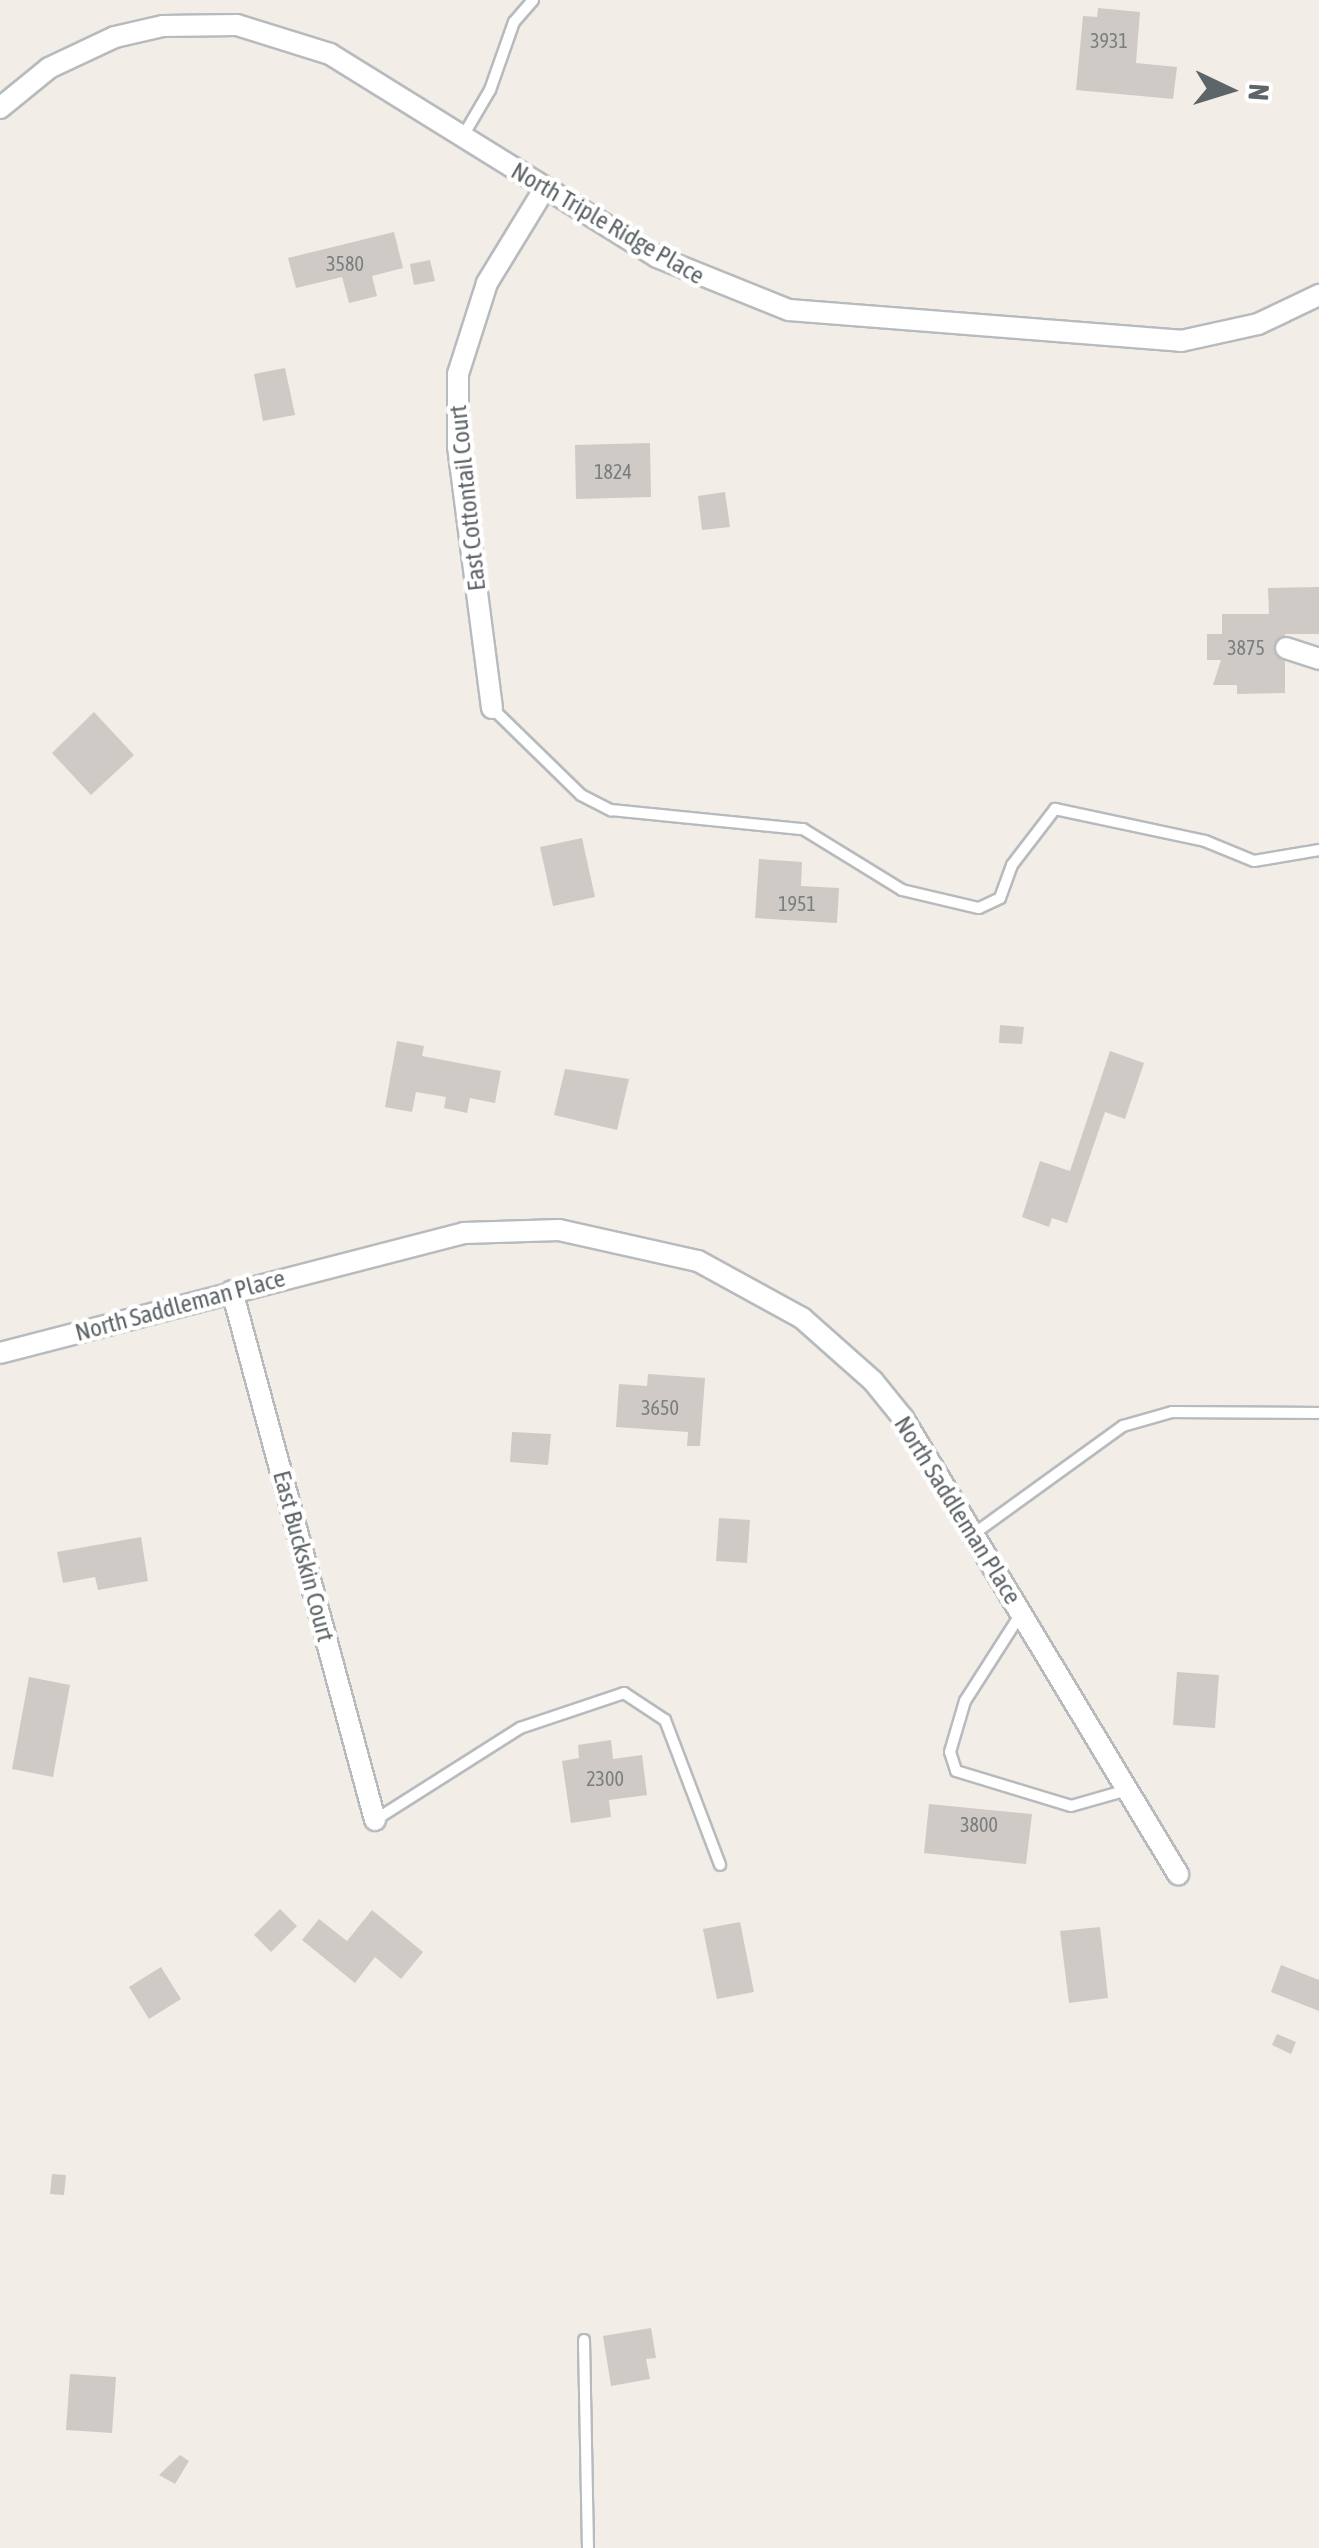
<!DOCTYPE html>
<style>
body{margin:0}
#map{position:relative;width:1319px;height:2548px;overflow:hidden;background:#f2ede7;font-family:"Asap Condensed",sans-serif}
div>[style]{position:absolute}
.building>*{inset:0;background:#cfcac5}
.roads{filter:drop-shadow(2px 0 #b7bbbe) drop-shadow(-2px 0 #b7bbbe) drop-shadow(0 2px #b7bbbe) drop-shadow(0 -2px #b7bbbe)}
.service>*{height:10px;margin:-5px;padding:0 5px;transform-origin:5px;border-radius:5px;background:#fff}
.minor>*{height:20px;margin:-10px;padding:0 10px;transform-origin:10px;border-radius:10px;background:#fff}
span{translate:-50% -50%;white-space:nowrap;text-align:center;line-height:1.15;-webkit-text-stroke:9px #fff;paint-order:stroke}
.number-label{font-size:20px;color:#7a7e7f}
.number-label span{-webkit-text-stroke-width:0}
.street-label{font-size:25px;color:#5e6568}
.north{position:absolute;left:1179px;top:40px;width:100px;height:100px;-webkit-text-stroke:8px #fff;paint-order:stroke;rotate:94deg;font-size:28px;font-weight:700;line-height:40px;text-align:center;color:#5e6568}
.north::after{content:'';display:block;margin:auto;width:35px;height:45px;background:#5e6568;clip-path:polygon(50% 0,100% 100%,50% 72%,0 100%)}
</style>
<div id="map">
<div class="building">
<div style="clip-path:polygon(1098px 8px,1140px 12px,1136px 63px,1177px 67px,1173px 99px,1076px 90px,1083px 16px,1097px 17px)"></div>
<div style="clip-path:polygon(394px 232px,403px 268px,372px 276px,377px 296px,349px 303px,342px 277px,296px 288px,288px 258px)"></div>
<div style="clip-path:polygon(430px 260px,435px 281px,414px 285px,410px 264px)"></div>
<div style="clip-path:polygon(285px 368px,295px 415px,263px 421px,254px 374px)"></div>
<div style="clip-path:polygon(650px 443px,651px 497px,576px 499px,575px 445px)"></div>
<div style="clip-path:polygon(725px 492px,730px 527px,702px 530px,698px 496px)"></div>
<div style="clip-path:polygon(1319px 587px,1319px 634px,1285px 634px,1285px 693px,1237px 694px,1237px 685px,1213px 685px,1221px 660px,1207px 660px,1207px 634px,1222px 634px,1222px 614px,1269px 614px,1268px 588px)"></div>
<div style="clip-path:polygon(94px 712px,134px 755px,91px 795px,52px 753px)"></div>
<div style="clip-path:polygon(582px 838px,595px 897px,553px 906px,540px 847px)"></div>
<div style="clip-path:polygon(759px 859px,802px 862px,801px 886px,839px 888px,837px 923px,755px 918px)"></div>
<div style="clip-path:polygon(1000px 1025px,1024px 1027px,1022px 1044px,999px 1043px)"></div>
<div style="clip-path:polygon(397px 1041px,424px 1046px,422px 1056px,501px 1071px,495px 1103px,470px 1098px,467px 1113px,444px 1108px,446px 1097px,416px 1092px,412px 1112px,385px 1107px)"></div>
<div style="clip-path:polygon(1110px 1051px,1144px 1063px,1125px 1119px,1105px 1112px,1067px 1223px,1052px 1218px,1049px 1227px,1022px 1217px,1040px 1161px,1070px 1171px)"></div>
<div style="clip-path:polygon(565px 1069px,629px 1079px,617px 1130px,554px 1115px)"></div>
<div style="clip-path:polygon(648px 1374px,705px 1378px,700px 1446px,687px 1446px,688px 1432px,616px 1427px,619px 1384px,647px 1386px)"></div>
<div style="clip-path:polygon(512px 1432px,551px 1434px,548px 1465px,510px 1462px)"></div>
<div style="clip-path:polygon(719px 1518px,750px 1520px,747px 1563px,716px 1561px)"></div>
<div style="clip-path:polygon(141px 1537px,148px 1581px,98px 1590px,95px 1577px,63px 1583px,57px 1552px)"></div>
<div style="clip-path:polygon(1177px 1672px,1219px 1675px,1215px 1728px,1173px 1725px)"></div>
<div style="clip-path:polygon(29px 1677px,70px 1685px,53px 1777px,12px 1769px)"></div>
<div style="clip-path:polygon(611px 1740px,613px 1759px,642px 1755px,647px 1795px,609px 1800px,611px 1817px,571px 1823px,562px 1761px,579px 1758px,578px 1745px)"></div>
<div style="clip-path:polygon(929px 1804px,1032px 1814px,1026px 1864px,924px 1853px)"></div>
<div style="clip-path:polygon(280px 1909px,297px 1926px,271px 1952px,254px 1935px)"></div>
<div style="clip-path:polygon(372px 1910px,423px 1952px,401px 1979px,375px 1957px,355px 1983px,302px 1940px,319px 1919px,347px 1941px)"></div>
<div style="clip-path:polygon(740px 1922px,754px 1992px,717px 1999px,703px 1929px)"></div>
<div style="clip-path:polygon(1100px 1927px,1108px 1998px,1069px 2003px,1060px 1931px)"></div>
<div style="clip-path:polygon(1281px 1965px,1319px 1980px,1319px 2011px,1271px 1992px)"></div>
<div style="clip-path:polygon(161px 1967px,181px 1999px,149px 2019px,129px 1987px)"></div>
<div style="clip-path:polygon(1277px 2034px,1296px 2042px,1291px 2054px,1272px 2045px)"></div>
<div style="clip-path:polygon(52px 2174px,66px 2175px,64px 2195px,50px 2194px)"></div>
<div style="clip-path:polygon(651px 2328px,656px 2358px,646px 2359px,650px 2379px,611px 2386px,603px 2336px)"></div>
<div style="clip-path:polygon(70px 2374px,116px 2377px,112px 2433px,66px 2430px)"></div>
<div style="clip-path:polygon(180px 2455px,189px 2461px,175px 2484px,159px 2475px)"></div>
</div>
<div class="roads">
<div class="service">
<div style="left:463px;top:136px;width:53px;rotate:-59.6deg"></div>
<div style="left:490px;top:90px;width:72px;rotate:-70.6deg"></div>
<div style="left:514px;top:22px;width:29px;rotate:-49deg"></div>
<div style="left:492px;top:708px;width:124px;rotate:44.3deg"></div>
<div style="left:581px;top:795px;width:34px;rotate:27deg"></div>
<div style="left:611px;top:810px;width:193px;rotate:5.7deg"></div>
<div style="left:803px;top:829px;width:116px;rotate:31.6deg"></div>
<div style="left:902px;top:890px;width:79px;rotate:13.2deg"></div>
<div style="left:979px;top:908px;width:23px;rotate:-25deg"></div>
<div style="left:1000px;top:898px;width:35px;rotate:-70deg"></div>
<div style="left:1012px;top:865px;width:71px;rotate:-52.5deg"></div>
<div style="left:1055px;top:809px;width:153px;rotate:12deg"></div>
<div style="left:1205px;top:841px;width:53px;rotate:22.2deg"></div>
<div style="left:1254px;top:861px;width:66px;rotate:-9.6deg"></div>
<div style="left:975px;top:1533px;width:183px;rotate:-35.9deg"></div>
<div style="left:1123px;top:1426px;width:51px;rotate:-15.9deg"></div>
<div style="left:1172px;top:1412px;width:147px;rotate:0.4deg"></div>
<div style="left:1022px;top:1612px;width:106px;rotate:122.6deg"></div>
<div style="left:965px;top:1701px;width:53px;rotate:106.4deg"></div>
<div style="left:950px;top:1752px;width:20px;rotate:72deg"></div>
<div style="left:956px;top:1771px;width:120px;rotate:16.9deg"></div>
<div style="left:1071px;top:1806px;width:58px;rotate:-15.9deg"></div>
<div style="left:375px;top:1820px;width:172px;rotate:-32.4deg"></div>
<div style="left:520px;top:1728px;width:110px;rotate:-18.6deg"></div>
<div style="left:624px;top:1693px;width:49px;rotate:33.4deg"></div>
<div style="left:665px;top:1720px;width:155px;rotate:69.2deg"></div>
<div style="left:584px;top:2340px;width:208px;rotate:88.9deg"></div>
</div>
<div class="minor">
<div style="left:0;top:108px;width:63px;rotate:-39.2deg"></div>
<div style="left:49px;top:68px;width:73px;rotate:-25.2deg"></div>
<div style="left:115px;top:37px;width:49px;rotate:-12.9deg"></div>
<div style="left:163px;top:26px;width:74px;rotate:-0.8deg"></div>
<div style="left:237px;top:25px;width:97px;rotate:17.3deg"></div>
<div style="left:330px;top:54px;width:385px;rotate:31.8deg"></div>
<div style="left:657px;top:257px;width:142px;rotate:21.9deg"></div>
<div style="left:789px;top:310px;width:393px;rotate:4.5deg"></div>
<div style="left:1181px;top:341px;width:79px;rotate:-12.4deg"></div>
<div style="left:1258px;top:324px;width:68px;rotate:-25.4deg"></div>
<div style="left:1286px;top:648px;width:35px;rotate:18deg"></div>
<div style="left:492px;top:708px;width:263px;rotate:-97.4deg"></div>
<div style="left:458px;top:447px;width:73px;rotate:-90deg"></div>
<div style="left:458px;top:374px;width:96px;rotate:-72.3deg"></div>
<div style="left:487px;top:283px;width:111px;rotate:-58.6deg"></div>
<div style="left:232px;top:1291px;width:548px;rotate:74.87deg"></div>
<div style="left:0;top:1353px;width:479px;rotate:-14.5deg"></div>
<div style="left:464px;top:1233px;width:95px;rotate:-1.8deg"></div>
<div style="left:559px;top:1230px;width:142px;rotate:12.6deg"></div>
<div style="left:698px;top:1261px;width:119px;rotate:28.7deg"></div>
<div style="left:802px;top:1318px;width:95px;rotate:41.6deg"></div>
<div style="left:873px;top:1381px;width:48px;rotate:51deg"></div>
<div style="left:903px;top:1418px;width:533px;rotate:58.91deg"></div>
</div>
</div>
<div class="number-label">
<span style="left:1109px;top:40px">3931</span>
<span style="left:345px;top:263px">3580</span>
<span style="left:613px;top:471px">1824</span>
<span style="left:1246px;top:647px">3875</span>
<span style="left:797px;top:903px">1951</span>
<span style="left:660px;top:1407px">3650</span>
<span style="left:605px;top:1778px">2300</span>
<span style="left:979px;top:1824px">3800</span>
</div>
<div class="street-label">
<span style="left:608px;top:223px;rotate:30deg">North Triple Ridge Place</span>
<span style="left:467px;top:498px;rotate:-96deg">East Cottontail Court</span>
<span style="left:180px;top:1305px;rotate:-15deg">North Saddleman Place</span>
<span style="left:958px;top:1510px;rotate:58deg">North Saddleman Place</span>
<span style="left:304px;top:1556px;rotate:75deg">East Buckskin Court</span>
</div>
<div class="north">N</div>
</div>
